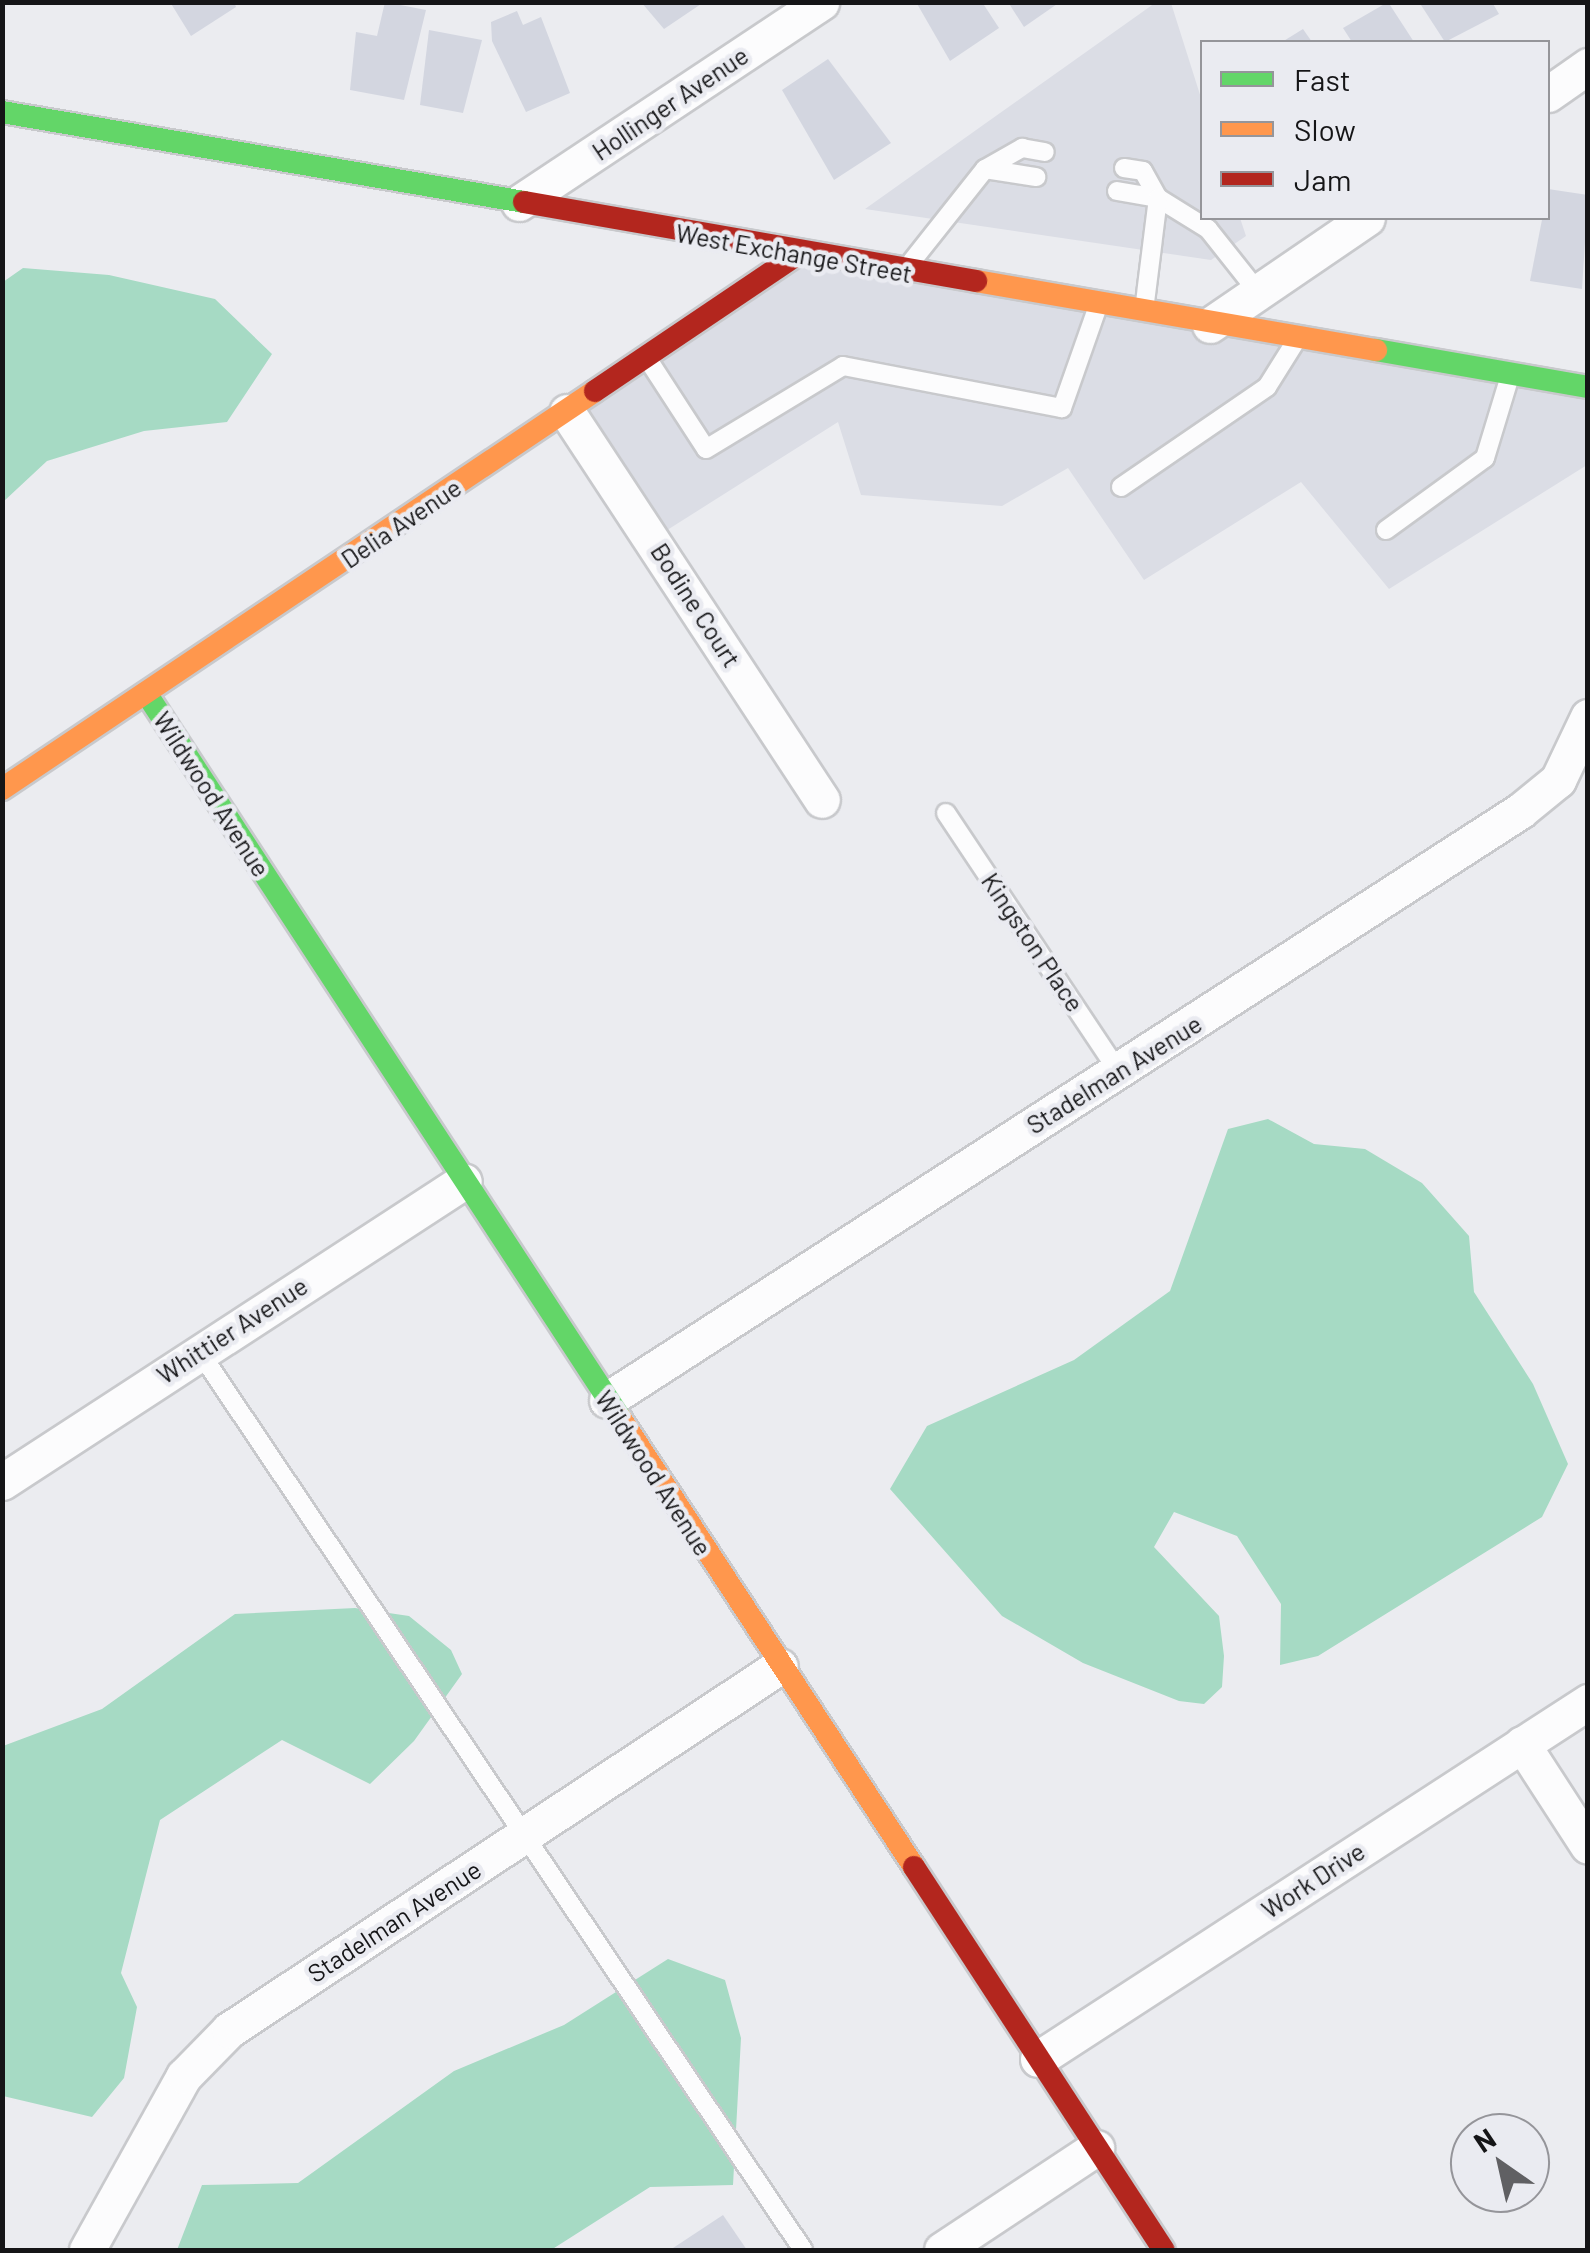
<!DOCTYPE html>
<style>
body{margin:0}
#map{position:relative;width:1590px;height:2253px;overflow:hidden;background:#ebecf0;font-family:Barlow,sans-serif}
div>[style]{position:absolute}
.built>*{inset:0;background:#dbdde5}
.forest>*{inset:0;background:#a6dac4}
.building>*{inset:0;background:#d3d6e0}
.roads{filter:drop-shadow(2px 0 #c8c9cc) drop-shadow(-2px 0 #c8c9cc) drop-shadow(0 2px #c8c9cc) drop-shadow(0 -2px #c8c9cc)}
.lane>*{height:18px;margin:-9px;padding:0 9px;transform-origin:9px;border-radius:9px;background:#fcfcfd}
.street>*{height:35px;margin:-17.5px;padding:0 17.5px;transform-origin:17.5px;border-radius:17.5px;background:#fcfcfd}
.fast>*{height:22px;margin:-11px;padding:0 11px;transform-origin:11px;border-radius:11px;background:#63d668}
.slow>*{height:22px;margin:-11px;padding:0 11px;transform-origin:11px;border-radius:11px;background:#ff974d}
.jam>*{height:22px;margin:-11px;padding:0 11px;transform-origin:11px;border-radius:11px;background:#b3261e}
span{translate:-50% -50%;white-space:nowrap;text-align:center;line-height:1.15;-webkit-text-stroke:9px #eaebf1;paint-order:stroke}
.street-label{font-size:25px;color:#151517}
.frame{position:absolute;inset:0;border:5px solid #151517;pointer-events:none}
.legend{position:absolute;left:1200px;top:40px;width:350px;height:180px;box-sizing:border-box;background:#eaebf1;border:2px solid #95959a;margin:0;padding:12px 18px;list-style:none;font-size:30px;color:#151517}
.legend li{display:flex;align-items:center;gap:20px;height:50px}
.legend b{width:50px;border:2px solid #95959a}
.north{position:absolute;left:1450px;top:2113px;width:100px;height:100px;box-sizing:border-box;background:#eaebf1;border:2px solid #95959a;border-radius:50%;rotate:326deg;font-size:28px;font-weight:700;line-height:40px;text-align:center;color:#151517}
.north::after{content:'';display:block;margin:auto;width:35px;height:45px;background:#606063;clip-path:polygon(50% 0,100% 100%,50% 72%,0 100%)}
</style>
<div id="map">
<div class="built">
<div style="clip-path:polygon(1155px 3px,1171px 3px,1202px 101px,1202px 218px,1240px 218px,1246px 236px,1211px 260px,865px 209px)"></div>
<div style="clip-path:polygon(798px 254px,1587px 387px,1587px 465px,1389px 589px,1301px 482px,1144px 580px,1068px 468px,1002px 506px,861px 495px,838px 422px,653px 539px,567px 412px)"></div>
</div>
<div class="forest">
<div style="clip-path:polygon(23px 268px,109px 275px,215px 299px,272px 354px,227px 422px,144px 431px,47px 461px,3px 502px,3px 282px)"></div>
<div style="clip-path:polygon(1268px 1119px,1314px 1144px,1365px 1149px,1422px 1183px,1469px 1236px,1474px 1292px,1533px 1384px,1568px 1464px,1542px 1517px,1318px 1656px,1280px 1665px,1281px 1604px,1237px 1536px,1174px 1512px,1154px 1547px,1219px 1616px,1224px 1656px,1222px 1687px,1204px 1704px,1179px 1701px,1083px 1663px,1002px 1616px,890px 1489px,927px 1426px,1074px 1360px,1170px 1291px,1228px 1129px)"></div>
<div style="clip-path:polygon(355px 1608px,409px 1616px,451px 1650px,462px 1674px,414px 1741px,370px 1784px,282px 1740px,160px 1820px,121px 1973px,137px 2007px,124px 2078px,92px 2117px,3px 2096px,3px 1746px,102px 1709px,235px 1614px)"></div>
<div style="clip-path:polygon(668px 1959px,725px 1980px,741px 2038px,733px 2185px,650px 2187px,551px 2250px,177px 2250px,202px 2185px,298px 2183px,454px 2071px,564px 2025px)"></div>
</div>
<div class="building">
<div style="clip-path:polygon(170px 2px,234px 2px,236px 7px,191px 36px)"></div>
<div style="clip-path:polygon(385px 2px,426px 10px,404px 100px,350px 90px,356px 32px,377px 36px)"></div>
<div style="clip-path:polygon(641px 2px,704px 2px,664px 29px)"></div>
<div style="clip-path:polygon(916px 2px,982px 2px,999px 28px,950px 61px)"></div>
<div style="clip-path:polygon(1008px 2px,1060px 2px,1024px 27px)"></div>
<div style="clip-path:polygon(1388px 2px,1414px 42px,1352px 42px,1343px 28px)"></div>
<div style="clip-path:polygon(1419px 2px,1492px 2px,1499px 14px,1445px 42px)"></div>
<div style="clip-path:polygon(517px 11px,523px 25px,541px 17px,570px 93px,526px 112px,492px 41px,491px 22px)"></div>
<div style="clip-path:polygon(1303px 29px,1312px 42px,1282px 42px)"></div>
<div style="clip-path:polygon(429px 30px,482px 40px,463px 113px,420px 105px)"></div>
<div style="clip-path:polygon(828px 59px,891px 143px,834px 180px,782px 90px)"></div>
<div style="clip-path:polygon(1548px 189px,1588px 195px,1582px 289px,1530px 281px)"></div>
<div style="clip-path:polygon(723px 2215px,747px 2250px,670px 2250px)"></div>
</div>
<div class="roads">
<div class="lane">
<div style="left:1124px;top:168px;width:19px;rotate:9deg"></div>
<div style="left:1143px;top:171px;width:31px;rotate:61deg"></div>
<div style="left:1158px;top:198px;width:59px;rotate:31.8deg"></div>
<div style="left:1208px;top:229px;width:80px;rotate:51.6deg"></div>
<div style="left:985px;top:169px;width:43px;rotate:-29.6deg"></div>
<div style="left:1022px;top:148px;width:23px;rotate:10deg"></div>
<div style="left:1117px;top:191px;width:42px;rotate:9.7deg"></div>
<div style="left:1158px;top:198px;width:106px;rotate:97.1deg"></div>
<div style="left:912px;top:261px;width:117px;rotate:-51.6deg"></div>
<div style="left:985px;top:169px;width:52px;rotate:8.9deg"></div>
<div style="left:647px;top:358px;width:108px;rotate:57deg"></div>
<div style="left:706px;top:449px;width:160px;rotate:-31.2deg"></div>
<div style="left:843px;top:366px;width:223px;rotate:10.9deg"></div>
<div style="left:1062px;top:408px;width:108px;rotate:-70.6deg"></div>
<div style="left:1121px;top:487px;width:177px;rotate:-34.4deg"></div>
<div style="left:1267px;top:387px;width:51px;rotate:-57.9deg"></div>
<div style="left:1386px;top:530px;width:122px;rotate:-36deg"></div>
<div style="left:1485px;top:458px;width:83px;rotate:-73.1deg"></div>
<div style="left:946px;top:813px;width:311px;rotate:56.3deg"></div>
<div style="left:199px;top:1351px;width:1083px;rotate:56.1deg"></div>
</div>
<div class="street">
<div style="left:1548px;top:94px;width:49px;rotate:-35deg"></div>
<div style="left:519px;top:203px;width:363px;rotate:-33.6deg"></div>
<div style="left:1210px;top:325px;width:190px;rotate:-34.3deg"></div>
<div style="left:567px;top:412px;width:464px;rotate:56.7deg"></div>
<div style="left:607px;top:1400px;width:1087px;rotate:-32.83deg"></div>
<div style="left:1520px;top:811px;width:49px;rotate:-39.2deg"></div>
<div style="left:1558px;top:780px;width:70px;rotate:-64.5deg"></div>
<div style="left:2px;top:1482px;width:551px;rotate:-33.08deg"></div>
<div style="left:1522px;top:1744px;width:121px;rotate:57.1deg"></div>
<div style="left:1038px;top:2059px;width:656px;rotate:-32.99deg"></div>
<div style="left:87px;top:2250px;width:199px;rotate:-60.9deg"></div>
<div style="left:184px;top:2076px;width:64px;rotate:-45.6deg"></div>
<div style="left:229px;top:2030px;width:660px;rotate:-33.45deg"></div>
<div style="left:942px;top:2250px;width:185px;rotate:-33.5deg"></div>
</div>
<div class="fast">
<div style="left:2px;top:112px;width:530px;rotate:9.78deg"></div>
<div style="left:1376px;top:350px;width:215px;rotate:9.9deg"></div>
<div style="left:146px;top:693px;width:868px;rotate:56.8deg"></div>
</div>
<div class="slow">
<div style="left:976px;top:281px;width:406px;rotate:9.8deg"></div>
<div style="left:2px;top:789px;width:714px;rotate:-33.87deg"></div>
<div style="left:621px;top:1419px;width:535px;rotate:56.81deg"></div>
</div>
<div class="jam">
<div style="left:524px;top:202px;width:459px;rotate:9.9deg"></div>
<div style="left:595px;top:391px;width:245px;rotate:-34deg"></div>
<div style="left:914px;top:1867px;width:457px;rotate:56.9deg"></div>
</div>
</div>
<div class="street-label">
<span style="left:670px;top:103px;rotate:-34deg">Hollinger Avenue</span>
<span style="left:794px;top:253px;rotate:10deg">West Exchange Street</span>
<span style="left:401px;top:523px;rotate:-34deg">Delia Avenue</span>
<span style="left:696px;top:605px;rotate:57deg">Bodine Court</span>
<span style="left:212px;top:794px;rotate:57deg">Wildwood Avenue</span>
<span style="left:1033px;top:942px;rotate:56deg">Kingston Place</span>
<span style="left:1114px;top:1074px;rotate:-32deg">Stadelman Avenue</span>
<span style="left:232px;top:1330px;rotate:-33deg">Whittier Avenue</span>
<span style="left:654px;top:1473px;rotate:57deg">Wildwood Avenue</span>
<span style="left:1313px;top:1880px;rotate:-33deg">Work Drive</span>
<span style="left:394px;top:1921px;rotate:-33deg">Stadelman Avenue</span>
</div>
<div class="frame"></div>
<ul class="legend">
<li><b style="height:12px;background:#63d668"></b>Fast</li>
<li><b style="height:12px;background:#ff974d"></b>Slow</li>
<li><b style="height:12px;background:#b3261e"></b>Jam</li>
</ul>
<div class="north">N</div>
</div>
